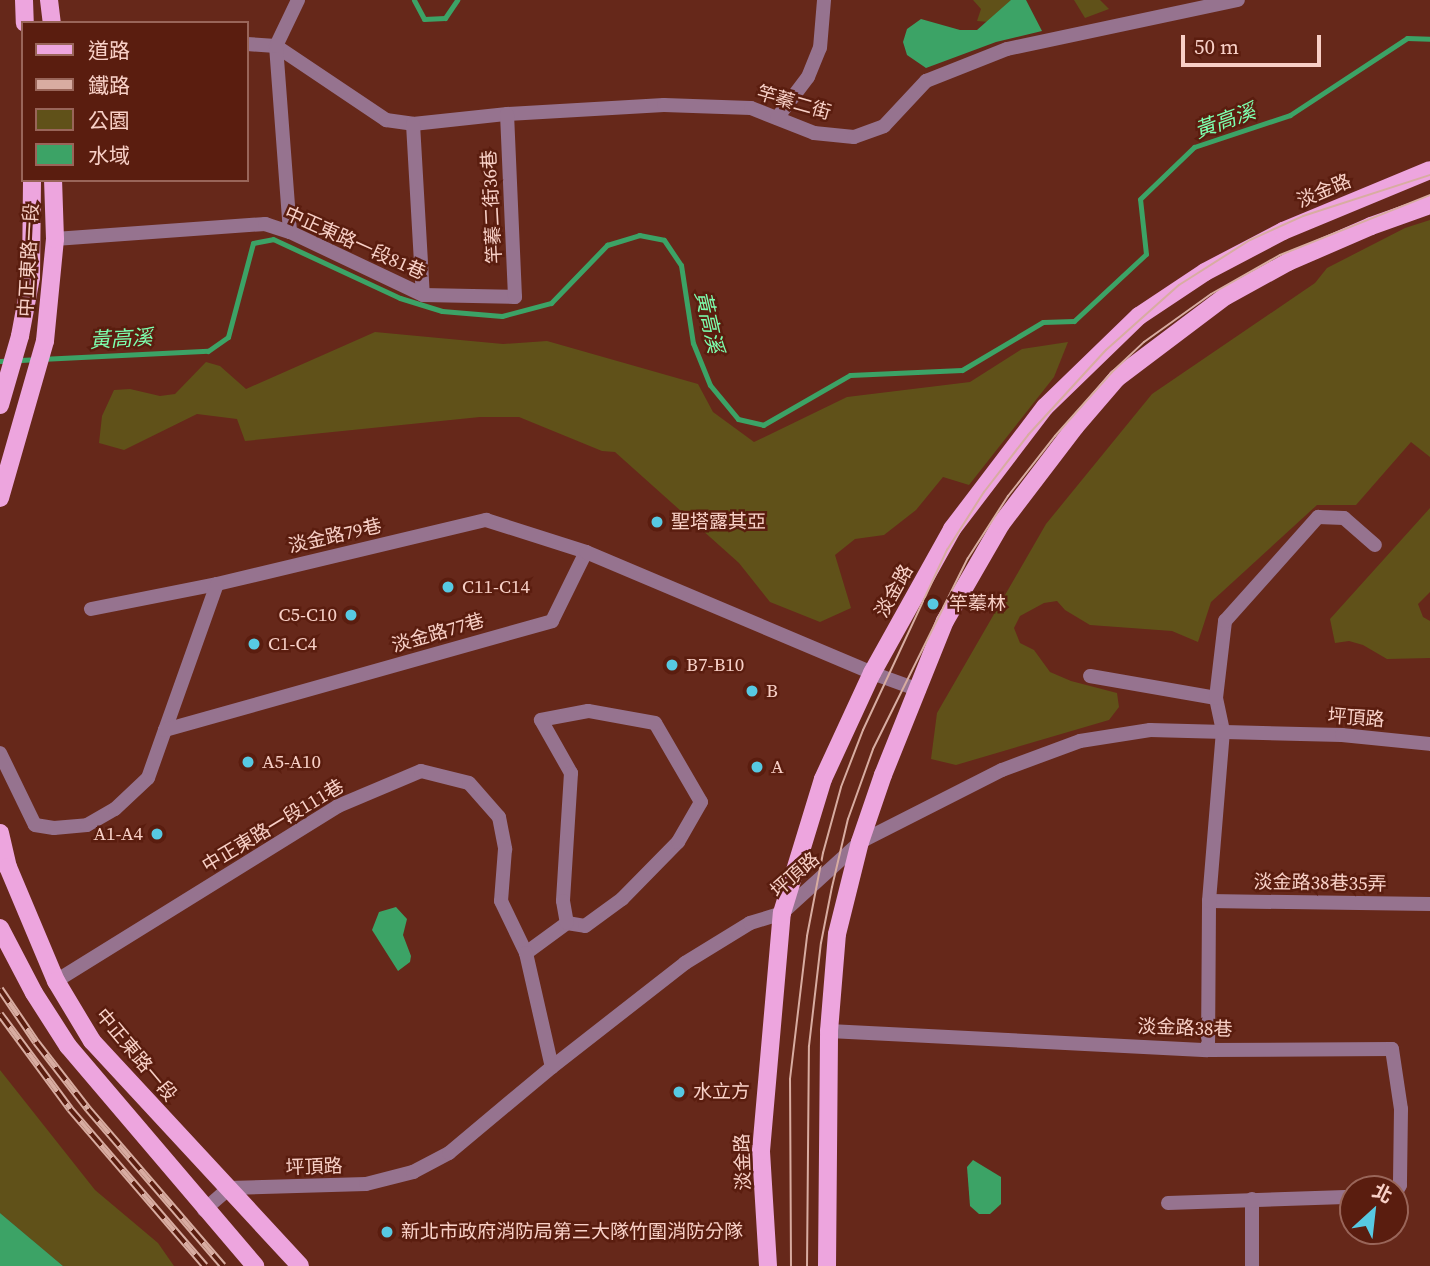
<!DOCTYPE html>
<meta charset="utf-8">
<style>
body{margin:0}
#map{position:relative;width:1430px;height:1266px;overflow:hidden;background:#66281a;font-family:"Source Serif 4","Noto Sans TC",serif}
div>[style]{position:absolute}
.green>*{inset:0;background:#605119}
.water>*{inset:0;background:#3ca366}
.stream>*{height:5px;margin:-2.5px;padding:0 2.5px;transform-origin:2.5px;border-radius:2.5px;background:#3ca366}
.minor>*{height:14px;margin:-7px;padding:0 7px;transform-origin:7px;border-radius:7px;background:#96738f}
.tertiary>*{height:14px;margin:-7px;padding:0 7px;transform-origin:7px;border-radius:7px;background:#96738f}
.primary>*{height:18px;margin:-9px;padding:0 9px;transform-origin:9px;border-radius:9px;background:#eda5de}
.tram>*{height:2px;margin:-1px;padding:0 1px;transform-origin:1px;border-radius:1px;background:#d8aca1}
.rail>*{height:8px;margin-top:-4px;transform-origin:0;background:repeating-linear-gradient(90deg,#5a1d0f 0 16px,#d8aca1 0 32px);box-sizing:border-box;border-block:2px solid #d8aca1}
.dots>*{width:19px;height:19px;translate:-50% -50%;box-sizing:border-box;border:4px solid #5a1d0f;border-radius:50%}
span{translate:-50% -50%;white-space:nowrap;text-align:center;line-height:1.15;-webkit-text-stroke:5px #5a1d0f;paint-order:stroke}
.street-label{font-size:19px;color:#f8d0c7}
.poi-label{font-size:19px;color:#f8d0c7}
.left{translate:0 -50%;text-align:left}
.right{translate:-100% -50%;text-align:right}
.water-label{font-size:21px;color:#7dffae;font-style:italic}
.legend{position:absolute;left:21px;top:21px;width:228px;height:161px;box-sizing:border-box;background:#5a1d0f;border:2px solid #996559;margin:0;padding:9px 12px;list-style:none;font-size:21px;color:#f8d0c7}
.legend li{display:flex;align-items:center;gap:14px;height:35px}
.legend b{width:35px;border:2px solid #996559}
.north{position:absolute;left:1339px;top:1175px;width:70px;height:70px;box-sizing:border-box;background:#5a1d0f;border:2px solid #996559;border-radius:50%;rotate:27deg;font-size:19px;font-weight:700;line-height:28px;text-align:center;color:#f8d0c7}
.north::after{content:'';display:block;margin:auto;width:24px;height:32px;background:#57c9e2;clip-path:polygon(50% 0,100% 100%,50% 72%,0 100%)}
.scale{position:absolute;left:1181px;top:35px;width:140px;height:32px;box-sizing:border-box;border:4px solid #f8d0c7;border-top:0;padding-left:9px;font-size:21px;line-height:24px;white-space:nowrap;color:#f8d0c7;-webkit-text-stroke:5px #5a1d0f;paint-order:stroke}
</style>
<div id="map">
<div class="green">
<div style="clip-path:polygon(973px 0,1015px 0,989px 22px,977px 21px,981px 9px)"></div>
<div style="clip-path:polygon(1074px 0,1100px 0,1109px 9px,1085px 18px)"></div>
<div style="clip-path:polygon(1430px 220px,1430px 457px,1411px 442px,1356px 505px,1317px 505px,1211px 602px,1198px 642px,1172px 631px,1090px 625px,1065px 610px,1057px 601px,1044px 603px,1020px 616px,1014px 628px,1020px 643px,1034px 650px,1050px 672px,1071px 681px,1117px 693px,1119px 707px,1109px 720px,956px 765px,931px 759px,937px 713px,1046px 524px,1152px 394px,1315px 283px,1327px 268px,1405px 228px)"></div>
<div style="clip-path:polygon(375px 332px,503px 344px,547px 341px,698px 384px,713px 412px,754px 442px,847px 397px,970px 382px,1022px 349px,1068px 342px,1054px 377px,969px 485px,943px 477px,916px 510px,884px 535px,855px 539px,835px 555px,851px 608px,820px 622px,770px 602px,739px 563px,615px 452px,602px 451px,519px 417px,480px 417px,245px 441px,237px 419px,197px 414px,124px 450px,99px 443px,102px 416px,114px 390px,130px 389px,160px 396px,175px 394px,206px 362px,220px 366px,246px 389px)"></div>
<div style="clip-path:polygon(1430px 508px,1430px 592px,1418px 604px,1423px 617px,1430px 621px,1430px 658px,1387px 659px,1363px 645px,1349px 641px,1335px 643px,1330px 619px)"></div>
<div style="clip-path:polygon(0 1070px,95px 1190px,158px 1243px,174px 1266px,63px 1266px,0 1213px)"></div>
</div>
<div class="water">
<div style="clip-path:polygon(1011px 0,1026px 0,1042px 31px,996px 42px,926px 68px,907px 55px,903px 42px,907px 29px,921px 19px,960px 30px,977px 30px)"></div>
<div style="clip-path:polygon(396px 907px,407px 919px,403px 935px,411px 956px,410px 962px,398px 971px,372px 930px,379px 912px)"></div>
<div style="clip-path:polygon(973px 1160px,1001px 1177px,1001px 1204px,990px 1214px,979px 1214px,970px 1206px,967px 1167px)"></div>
<div style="clip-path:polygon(0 1213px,63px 1266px,0 1266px)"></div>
</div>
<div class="stream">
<div style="left:414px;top:0;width:21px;rotate:62deg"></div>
<div style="left:424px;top:19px;width:21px;rotate:-3deg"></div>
<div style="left:445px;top:18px;width:22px;rotate:-56deg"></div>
<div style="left:0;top:361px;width:208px;rotate:-2.8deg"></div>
<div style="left:208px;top:351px;width:24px;rotate:-35deg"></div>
<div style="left:228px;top:337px;width:97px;rotate:-75.1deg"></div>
<div style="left:253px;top:243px;width:20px;rotate:-11deg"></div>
<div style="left:273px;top:239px;width:140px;rotate:24.9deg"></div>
<div style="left:400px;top:298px;width:44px;rotate:17.2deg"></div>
<div style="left:442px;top:311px;width:60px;rotate:4.8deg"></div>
<div style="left:502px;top:316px;width:51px;rotate:-14.9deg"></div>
<div style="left:551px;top:303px;width:81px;rotate:-46deg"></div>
<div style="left:607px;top:245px;width:34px;rotate:-17deg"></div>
<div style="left:639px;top:235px;width:25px;rotate:11deg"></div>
<div style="left:664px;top:240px;width:30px;rotate:56deg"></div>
<div style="left:681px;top:265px;width:79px;rotate:81.3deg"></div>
<div style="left:693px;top:343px;width:45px;rotate:68deg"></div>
<div style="left:710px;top:385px;width:44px;rotate:50.5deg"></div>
<div style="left:738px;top:419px;width:26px;rotate:13deg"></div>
<div style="left:763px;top:425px;width:100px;rotate:-29.9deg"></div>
<div style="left:850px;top:375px;width:112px;rotate:-2.6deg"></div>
<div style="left:962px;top:370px;width:94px;rotate:-30.7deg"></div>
<div style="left:1043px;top:322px;width:31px;rotate:-2deg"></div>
<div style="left:1074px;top:321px;width:98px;rotate:-42.9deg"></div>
<div style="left:1146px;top:254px;width:55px;rotate:-96.2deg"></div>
<div style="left:1140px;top:199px;width:75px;rotate:-43.9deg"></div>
<div style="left:1194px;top:147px;width:101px;rotate:-18.4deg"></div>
<div style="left:1290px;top:115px;width:140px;rotate:-33.3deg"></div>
<div style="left:1407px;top:38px;width:23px;rotate:2deg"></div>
</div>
<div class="minor">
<div style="left:247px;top:44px;width:29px;rotate:4deg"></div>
<div style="left:276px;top:46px;width:133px;rotate:33.9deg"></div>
<div style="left:386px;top:120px;width:27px;rotate:8deg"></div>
<div style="left:413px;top:124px;width:95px;rotate:-6.1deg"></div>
<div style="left:507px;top:114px;width:157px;rotate:-3.3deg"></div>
<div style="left:664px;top:105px;width:87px;rotate:2deg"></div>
<div style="left:751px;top:108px;width:68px;rotate:21.6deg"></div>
<div style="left:814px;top:133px;width:40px;rotate:5.7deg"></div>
<div style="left:854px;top:137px;width:32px;rotate:-20deg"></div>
<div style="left:884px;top:126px;width:62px;rotate:-47deg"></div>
<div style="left:926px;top:81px;width:87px;rotate:-21.6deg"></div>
<div style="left:1007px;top:49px;width:236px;rotate:-12deg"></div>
<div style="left:777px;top:118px;width:51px;rotate:-52.9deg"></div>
<div style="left:808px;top:77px;width:31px;rotate:-68deg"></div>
<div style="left:820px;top:48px;width:48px;rotate:-85.2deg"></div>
<div style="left:413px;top:124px;width:171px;rotate:86.7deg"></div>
<div style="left:290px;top:232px;width:187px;rotate:-94.3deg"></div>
<div style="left:276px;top:46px;width:51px;rotate:-64.4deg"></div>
<div style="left:55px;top:239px;width:211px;rotate:-4.1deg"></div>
<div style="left:265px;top:224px;width:26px;rotate:18deg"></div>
<div style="left:290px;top:232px;width:147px;rotate:25.3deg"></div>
<div style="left:423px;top:295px;width:92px;rotate:1.2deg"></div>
<div style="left:515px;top:297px;width:183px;rotate:-92.5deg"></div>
<div style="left:91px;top:609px;width:128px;rotate:-11.2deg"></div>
<div style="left:217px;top:584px;width:277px;rotate:-13.4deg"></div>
<div style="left:486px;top:520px;width:105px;rotate:17.7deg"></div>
<div style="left:1090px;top:676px;width:128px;rotate:9.9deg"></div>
<div style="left:165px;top:730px;width:155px;rotate:-70.4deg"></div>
<div style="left:0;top:753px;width:80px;rotate:64.1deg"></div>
<div style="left:35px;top:825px;width:19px;rotate:9deg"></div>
<div style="left:54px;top:828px;width:33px;rotate:-5deg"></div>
<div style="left:87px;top:825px;width:32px;rotate:-30deg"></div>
<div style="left:115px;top:809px;width:45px;rotate:-43.2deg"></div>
<div style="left:148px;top:778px;width:51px;rotate:-70.5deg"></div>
<div style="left:165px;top:730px;width:402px;rotate:-15.7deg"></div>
<div style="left:552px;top:621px;width:77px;rotate:-63.8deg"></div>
<div style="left:586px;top:552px;width:311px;rotate:22.9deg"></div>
<div style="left:872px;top:673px;width:50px;rotate:19.9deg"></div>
<div style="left:1209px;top:901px;width:221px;rotate:0.8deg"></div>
<div style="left:526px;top:953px;width:51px;rotate:-36.2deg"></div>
<div style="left:567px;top:923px;width:18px;rotate:9deg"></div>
<div style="left:585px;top:926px;width:46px;rotate:-36.1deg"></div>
<div style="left:622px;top:899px;width:80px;rotate:-45.5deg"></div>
<div style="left:678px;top:842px;width:46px;rotate:-60.1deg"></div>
<div style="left:701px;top:802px;width:91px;rotate:-120.2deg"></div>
<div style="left:655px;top:723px;width:68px;rotate:-169.8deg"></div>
<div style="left:588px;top:711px;width:48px;rotate:169.2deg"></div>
<div style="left:541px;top:720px;width:61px;rotate:60.5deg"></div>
<div style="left:571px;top:773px;width:128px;rotate:93.6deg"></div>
<div style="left:563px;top:901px;width:22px;rotate:80deg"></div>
<div style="left:56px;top:981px;width:332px;rotate:-31.8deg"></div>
<div style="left:338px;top:806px;width:90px;rotate:-22.9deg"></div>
<div style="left:421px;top:771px;width:49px;rotate:14deg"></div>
<div style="left:469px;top:783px;width:45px;rotate:48.6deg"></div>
<div style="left:499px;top:817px;width:33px;rotate:79deg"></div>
<div style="left:505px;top:849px;width:52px;rotate:94.4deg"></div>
<div style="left:501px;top:901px;width:58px;rotate:64.3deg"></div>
<div style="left:526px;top:953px;width:117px;rotate:77.2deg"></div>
<div style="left:829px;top:1031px;width:379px;rotate:2.9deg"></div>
<div style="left:1208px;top:1050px;width:184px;rotate:-0.3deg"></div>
<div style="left:1392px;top:1049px;width:61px;rotate:81.5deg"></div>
<div style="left:1401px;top:1109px;width:76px;rotate:90.8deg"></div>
<div style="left:1400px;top:1185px;width:10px;rotate:119deg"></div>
<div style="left:1208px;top:1050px;width:149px;rotate:-89.6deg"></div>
<div style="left:1209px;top:901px;width:171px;rotate:-85.3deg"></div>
<div style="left:1223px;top:731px;width:34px;rotate:-102deg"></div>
<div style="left:1216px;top:698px;width:78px;rotate:-83.3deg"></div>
<div style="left:1225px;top:621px;width:140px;rotate:-48.2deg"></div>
<div style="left:1318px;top:517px;width:26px;rotate:2deg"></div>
<div style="left:1344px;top:518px;width:41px;rotate:41.1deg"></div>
<div style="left:1252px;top:1199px;width:67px;rotate:90deg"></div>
<div style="left:1168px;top:1203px;width:185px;rotate:-1.9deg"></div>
</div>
<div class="tertiary">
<div style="left:204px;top:1210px;width:33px;rotate:-41deg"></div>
<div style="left:229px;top:1188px;width:137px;rotate:-1.7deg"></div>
<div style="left:366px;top:1184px;width:49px;rotate:-14.3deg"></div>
<div style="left:413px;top:1172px;width:41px;rotate:-27.8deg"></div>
<div style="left:449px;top:1153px;width:134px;rotate:-39.9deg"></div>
<div style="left:552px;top:1067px;width:169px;rotate:-38deg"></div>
<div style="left:685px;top:963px;width:76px;rotate:-31.6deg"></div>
<div style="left:750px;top:923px;width:34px;rotate:-17deg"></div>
<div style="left:782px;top:913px;width:105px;rotate:-42.3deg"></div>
<div style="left:860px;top:842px;width:159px;rotate:-26.9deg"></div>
<div style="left:1002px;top:770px;width:83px;rotate:-20.4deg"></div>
<div style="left:1080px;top:741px;width:71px;rotate:-8.9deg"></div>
<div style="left:1150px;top:730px;width:192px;rotate:1.5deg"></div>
<div style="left:1342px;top:735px;width:88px;rotate:5.8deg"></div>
</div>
<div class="primary">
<div style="left:24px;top:0;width:23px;rotate:88deg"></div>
<div style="left:49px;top:0;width:23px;rotate:83deg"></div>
<div style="left:0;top:405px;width:72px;rotate:-73.8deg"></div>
<div style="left:20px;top:336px;width:60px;rotate:-79.4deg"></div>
<div style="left:31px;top:277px;width:97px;rotate:-89.4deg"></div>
<div style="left:0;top:498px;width:163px;rotate:-74deg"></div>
<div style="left:45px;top:341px;width:102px;rotate:-84.4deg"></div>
<div style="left:55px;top:239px;width:59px;rotate:-91.9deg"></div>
<div style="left:0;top:833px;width:35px;rotate:77deg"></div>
<div style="left:8px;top:867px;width:124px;rotate:67.2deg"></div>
<div style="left:56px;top:981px;width:70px;rotate:59deg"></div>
<div style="left:92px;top:1041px;width:306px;rotate:47.2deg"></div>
<div style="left:0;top:928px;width:73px;rotate:62.4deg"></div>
<div style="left:34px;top:993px;width:63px;rotate:57.3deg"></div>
<div style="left:68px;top:1046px;width:289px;rotate:49.6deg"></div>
<div style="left:768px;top:1266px;width:115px;rotate:-93.5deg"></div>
<div style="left:761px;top:1151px;width:239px;rotate:-85deg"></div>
<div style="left:782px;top:913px;width:140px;rotate:-73deg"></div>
<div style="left:823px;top:779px;width:117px;rotate:-65.2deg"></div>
<div style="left:872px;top:673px;width:165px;rotate:-60.9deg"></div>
<div style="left:952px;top:529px;width:153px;rotate:-52.7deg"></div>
<div style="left:1045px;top:407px;width:131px;rotate:-44.1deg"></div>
<div style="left:1139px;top:316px;width:79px;rotate:-33.7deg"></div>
<div style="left:1205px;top:272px;width:88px;rotate:-27.7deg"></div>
<div style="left:1283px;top:231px;width:159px;rotate:-22.5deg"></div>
<div style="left:827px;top:1266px;width:235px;rotate:-89.5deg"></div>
<div style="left:829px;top:1031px;width:97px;rotate:-85.3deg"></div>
<div style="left:837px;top:934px;width:95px;rotate:-76deg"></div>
<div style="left:860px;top:842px;width:71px;rotate:-71.1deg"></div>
<div style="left:883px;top:775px;width:166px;rotate:-68.1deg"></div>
<div style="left:945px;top:621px;width:112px;rotate:-60deg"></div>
<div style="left:1001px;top:524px;width:122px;rotate:-52.7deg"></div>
<div style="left:1075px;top:427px;width:65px;rotate:-49.4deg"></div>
<div style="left:1117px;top:378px;width:136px;rotate:-37deg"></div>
<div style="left:1226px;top:296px;width:71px;rotate:-28.7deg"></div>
<div style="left:1288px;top:262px;width:90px;rotate:-23.4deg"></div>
<div style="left:1371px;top:226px;width:63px;rotate:-19.6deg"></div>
</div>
<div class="tram">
<div style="left:791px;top:1266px;width:187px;rotate:-90.3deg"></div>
<div style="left:790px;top:1079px;width:144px;rotate:-83.2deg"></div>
<div style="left:807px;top:936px;width:85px;rotate:-79.1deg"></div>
<div style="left:823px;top:853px;width:68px;rotate:-74.7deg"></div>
<div style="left:841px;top:787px;width:61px;rotate:-68.9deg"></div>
<div style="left:863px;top:730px;width:199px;rotate:-65deg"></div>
<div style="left:947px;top:550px;width:69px;rotate:-57.5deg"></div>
<div style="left:984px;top:492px;width:72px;rotate:-52.3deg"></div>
<div style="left:1028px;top:435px;width:115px;rotate:-47.5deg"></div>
<div style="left:1106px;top:350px;width:98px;rotate:-41.7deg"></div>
<div style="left:1179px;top:285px;width:84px;rotate:-32.4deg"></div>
<div style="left:1250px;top:240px;width:58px;rotate:-24.4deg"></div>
<div style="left:1303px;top:216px;width:133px;rotate:-17.9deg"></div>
<div style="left:807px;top:1266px;width:220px;rotate:-89.5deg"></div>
<div style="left:809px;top:1046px;width:104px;rotate:-83.4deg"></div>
<div style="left:821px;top:943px;width:57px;rotate:-78.9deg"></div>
<div style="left:832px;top:887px;width:70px;rotate:-76.8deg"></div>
<div style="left:848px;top:819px;width:74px;rotate:-70.3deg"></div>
<div style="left:873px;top:749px;width:213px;rotate:-63.6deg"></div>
<div style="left:968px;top:558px;width:74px;rotate:-57.2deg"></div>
<div style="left:1008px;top:496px;width:76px;rotate:-51.9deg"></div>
<div style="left:1055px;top:436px;width:86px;rotate:-48.3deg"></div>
<div style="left:1112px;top:372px;width:44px;rotate:-43.2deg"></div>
<div style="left:1144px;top:342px;width:82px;rotate:-35.6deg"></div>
<div style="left:1211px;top:294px;width:79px;rotate:-29.5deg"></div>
<div style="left:1280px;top:255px;width:162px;rotate:-21.8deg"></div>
</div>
<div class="rail">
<div style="left:0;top:989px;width:64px;rotate:55.8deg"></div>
<div style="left:36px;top:1042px;width:85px;rotate:52.2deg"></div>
<div style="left:88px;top:1109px;width:207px;rotate:49.3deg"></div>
<div style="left:0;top:1014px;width:118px;rotate:53.6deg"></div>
<div style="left:70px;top:1109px;width:207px;rotate:49.3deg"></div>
</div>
<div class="dots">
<div style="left:657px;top:522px;background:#57c9e2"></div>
<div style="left:448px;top:587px;background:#57c9e2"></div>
<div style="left:933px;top:604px;background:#57c9e2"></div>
<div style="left:351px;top:615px;background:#57c9e2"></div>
<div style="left:254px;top:644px;background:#57c9e2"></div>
<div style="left:672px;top:665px;background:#57c9e2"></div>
<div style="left:752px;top:691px;background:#57c9e2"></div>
<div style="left:248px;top:762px;background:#57c9e2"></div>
<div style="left:757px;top:767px;background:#57c9e2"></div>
<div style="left:157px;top:834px;background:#57c9e2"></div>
<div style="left:679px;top:1092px;background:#57c9e2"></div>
<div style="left:387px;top:1232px;background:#57c9e2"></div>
</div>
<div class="street-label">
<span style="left:794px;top:103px;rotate:16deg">竿蓁二街</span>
<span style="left:1324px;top:191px;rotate:-23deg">淡金路</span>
<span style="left:492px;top:207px;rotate:-93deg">竿蓁二街36巷</span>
<span style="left:355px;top:243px;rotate:24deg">中正東路一段81巷</span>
<span style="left:29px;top:260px;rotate:-87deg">中正東路一段</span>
<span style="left:335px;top:536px;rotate:-13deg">淡金路79巷</span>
<span style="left:894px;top:591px;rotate:-61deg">淡金路</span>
<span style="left:438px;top:633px;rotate:-16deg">淡金路77巷</span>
<span style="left:1356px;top:718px;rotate:4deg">坪頂路</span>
<span style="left:273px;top:826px;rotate:-31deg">中正東路一段111巷</span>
<span style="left:795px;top:875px;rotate:-41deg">坪頂路</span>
<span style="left:1320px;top:883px;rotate:1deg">淡金路38巷35弄</span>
<span style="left:1185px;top:1028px;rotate:2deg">淡金路38巷</span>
<span style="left:136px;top:1055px;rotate:50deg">中正東路一段</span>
<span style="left:743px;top:1162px;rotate:-92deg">淡金路</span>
<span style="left:314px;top:1167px;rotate:-2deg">坪頂路</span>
</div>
<div class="poi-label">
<span class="left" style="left:671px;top:522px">聖塔露其亞</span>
<span class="left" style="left:462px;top:587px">C11-C14</span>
<span class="left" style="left:949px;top:604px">竿蓁林</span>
<span class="right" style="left:337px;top:615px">C5-C10</span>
<span class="left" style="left:268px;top:644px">C1-C4</span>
<span class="left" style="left:686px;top:665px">B7-B10</span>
<span class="left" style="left:766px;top:691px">B</span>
<span class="left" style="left:262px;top:762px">A5-A10</span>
<span class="left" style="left:771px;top:767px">A</span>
<span class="right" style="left:143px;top:834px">A1-A4</span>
<span class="left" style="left:693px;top:1092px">水立方</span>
<span class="left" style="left:401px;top:1232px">新北市政府消防局第三大隊竹圍消防分隊</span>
</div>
<div class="water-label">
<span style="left:1225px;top:121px;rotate:-20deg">黃高溪</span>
<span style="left:709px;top:322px;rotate:77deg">黃高溪</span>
<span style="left:121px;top:339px;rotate:-3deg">黃高溪</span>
</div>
<ul class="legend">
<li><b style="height:9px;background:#eda5de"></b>道路</li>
<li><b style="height:9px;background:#d8aca1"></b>鐵路</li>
<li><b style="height:19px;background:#605119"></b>公園</li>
<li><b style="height:19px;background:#3ca366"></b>水域</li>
</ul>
<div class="north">北</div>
<div class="scale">50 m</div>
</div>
